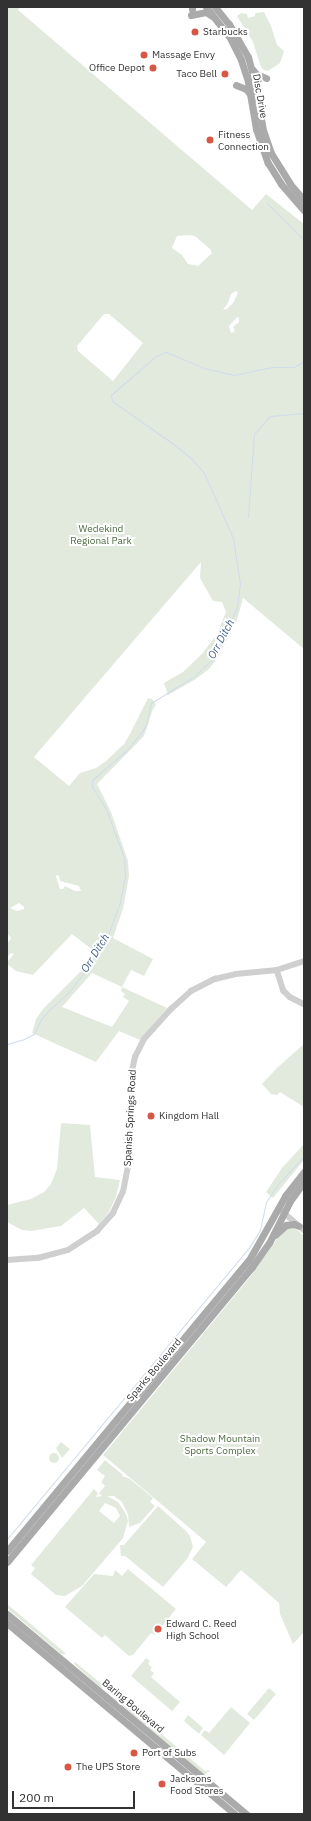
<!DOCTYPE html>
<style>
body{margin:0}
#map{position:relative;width:311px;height:1821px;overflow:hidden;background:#fff;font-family:"IBM Plex Sans",sans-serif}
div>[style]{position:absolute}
.green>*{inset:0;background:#e2eade}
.round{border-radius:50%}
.stream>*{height:1px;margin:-0.5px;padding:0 0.5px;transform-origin:0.5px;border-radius:0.5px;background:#d0dbeb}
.minor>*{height:5.5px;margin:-2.75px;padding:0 2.75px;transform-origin:2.75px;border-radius:2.75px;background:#cfcfcf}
.major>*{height:7px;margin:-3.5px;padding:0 3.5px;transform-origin:3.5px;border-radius:3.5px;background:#aaa}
.dots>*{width:11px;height:11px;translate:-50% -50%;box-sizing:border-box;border:2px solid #fff;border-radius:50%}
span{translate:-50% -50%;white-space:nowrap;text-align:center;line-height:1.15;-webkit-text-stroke:4px #fff;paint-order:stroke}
.poi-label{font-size:10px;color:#323232}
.left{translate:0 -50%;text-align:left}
.right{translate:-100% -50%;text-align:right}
.street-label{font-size:10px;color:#323232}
.park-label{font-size:10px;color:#4d6b42}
.water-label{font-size:11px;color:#45638f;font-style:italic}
.frame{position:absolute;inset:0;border:8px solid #323232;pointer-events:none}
.scale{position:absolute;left:12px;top:1791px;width:123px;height:18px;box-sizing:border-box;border:2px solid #323232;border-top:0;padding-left:5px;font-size:12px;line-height:14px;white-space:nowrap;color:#323232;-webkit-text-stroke:3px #fff;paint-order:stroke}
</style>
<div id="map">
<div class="green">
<div style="clip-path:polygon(evenodd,7px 7px,20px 7px,18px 10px,252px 210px,266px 194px,304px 224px,304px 649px,243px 598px,237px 620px,217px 659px,209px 669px,196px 679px,168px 695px,164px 683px,183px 672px,202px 654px,217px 634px,226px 612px,222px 602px,213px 601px,200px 578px,201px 562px,34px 757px,69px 786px,80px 773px,96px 768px,106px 761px,124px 744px,130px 734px,148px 698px,152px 699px,156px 705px,153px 709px,144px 736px,97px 784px,111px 812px,128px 861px,129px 876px,123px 909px,113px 938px,153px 959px,144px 976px,131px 970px,122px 987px,167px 1008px,140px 1040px,119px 1031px,96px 1062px,32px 1033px,36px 1019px,43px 1009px,81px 971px,94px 951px,72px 934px,33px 975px,16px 971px,7px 964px,7px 962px,14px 954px,11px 953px,7px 957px,7px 944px,11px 938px,7px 933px,7px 7px,177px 236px,191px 235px,196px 237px,210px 249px,212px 253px,198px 266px,188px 264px,182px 255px,172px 248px,177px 236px,7px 7px,236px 291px,238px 293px,233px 303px,227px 309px,223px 310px,228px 303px,231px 294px,236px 291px,7px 7px,104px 314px,109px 314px,143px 343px,113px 381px,78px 351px,77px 346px,104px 314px,7px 7px,237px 317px,239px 318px,239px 322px,233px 327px,235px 331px,231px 333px,229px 326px,237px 317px,7px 7px,57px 875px,59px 876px,60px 881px,79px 886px,81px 891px,75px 891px,65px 886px,63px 889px,60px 889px,56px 876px,57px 875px,7px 7px,19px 903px,24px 907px,24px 909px,17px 911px,10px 908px,19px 903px,7px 7px,92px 973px,122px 987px,121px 991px,125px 994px,123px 997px,129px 1001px,112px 1027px,62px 1007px,92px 973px)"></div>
<div style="clip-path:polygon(264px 12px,271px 26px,277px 45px,284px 51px,280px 63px,268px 71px,264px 70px,261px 67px,253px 42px,237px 16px,241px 13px,247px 14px,248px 18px,255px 16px,255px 13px)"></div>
<div style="clip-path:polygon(304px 1044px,304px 1107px,280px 1092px,277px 1095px,271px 1094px,262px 1084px,277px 1068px)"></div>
<div style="clip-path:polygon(61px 1123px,90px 1125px,95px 1177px,120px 1180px,116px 1197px,109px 1212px,99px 1224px,84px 1208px,61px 1226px,31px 1231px,22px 1230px,7px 1222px,7px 1205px,31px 1199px,44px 1192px,51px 1184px,57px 1169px)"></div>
<div style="clip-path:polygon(304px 1144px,304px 1160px,273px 1198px,266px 1192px,282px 1168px)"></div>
<div style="clip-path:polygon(294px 1227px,304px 1236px,304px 1632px,293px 1644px,280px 1614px,279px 1603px,241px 1570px,226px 1587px,192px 1559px,206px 1542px,218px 1552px,103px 1455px,250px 1277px,279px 1236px,287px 1228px)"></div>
<div style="clip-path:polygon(61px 1442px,70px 1449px,62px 1458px,56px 1448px)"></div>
<div class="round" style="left:49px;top:1453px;width:10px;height:10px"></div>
<div style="clip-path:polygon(evenodd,105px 1460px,123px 1475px,122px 1476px,130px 1479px,153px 1498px,150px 1502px,155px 1506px,140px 1523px,129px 1527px,128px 1514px,122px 1502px,114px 1496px,107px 1496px,118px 1502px,126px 1514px,128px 1521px,123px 1538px,82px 1586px,65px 1596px,56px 1595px,31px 1574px,35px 1568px,31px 1565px,94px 1489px,98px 1493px,96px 1497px,102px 1496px,99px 1493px,105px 1486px,101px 1482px,105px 1476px,97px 1470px,105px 1460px,105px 1503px,116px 1508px,120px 1516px,114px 1523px,99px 1511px,105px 1503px)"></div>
<div style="clip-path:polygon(158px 1506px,185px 1530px,190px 1536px,193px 1547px,187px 1559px,163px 1587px,125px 1556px,121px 1556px,120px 1545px,124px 1545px)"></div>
<div style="clip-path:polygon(128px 1569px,176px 1609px,155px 1635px,151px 1633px,133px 1655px,129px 1656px,105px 1635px,102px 1638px,65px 1607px,94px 1574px,113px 1576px,115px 1570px,122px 1576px)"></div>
<div style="clip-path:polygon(7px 1604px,63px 1651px,66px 1654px,61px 1654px,9px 1610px)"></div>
<div style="clip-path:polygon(146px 1658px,150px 1661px,148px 1664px,152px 1667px,150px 1670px,154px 1673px,151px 1677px,180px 1702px,172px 1711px,131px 1676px)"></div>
<div style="clip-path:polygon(75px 1662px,103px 1685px,108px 1684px,105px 1687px,101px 1688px,76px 1666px,74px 1664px)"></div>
<div style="clip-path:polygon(269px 1688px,276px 1694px,254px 1720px,247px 1714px)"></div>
<div style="clip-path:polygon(114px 1694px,148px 1723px,145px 1725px,115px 1699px)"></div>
<div style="clip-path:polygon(231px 1707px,250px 1723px,224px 1755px,201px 1735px,205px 1730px,209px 1733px)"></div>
<div style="clip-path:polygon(188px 1715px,203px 1728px,199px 1734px,184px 1721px)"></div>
<div style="clip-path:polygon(151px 1725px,205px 1771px,208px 1770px,210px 1771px,203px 1775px,147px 1727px)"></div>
</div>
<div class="stream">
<div style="left:267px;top:203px;width:52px;rotate:45deg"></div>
<div style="left:248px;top:517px;width:83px;rotate:-85.9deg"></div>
<div style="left:254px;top:434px;width:24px;rotate:-48deg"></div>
<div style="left:270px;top:416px;width:34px;rotate:-5deg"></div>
<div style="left:7px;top:1044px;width:18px;rotate:-16deg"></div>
<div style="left:24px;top:1039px;width:11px;rotate:-27deg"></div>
<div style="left:34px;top:1034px;width:14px;rotate:-65deg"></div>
<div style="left:40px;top:1021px;width:11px;rotate:-52deg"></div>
<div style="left:47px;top:1012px;width:30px;rotate:-42deg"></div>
<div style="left:69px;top:992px;width:48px;rotate:-52.7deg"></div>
<div style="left:98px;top:954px;width:21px;rotate:-62deg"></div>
<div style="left:108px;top:935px;width:35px;rotate:-70deg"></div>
<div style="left:120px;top:902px;width:25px;rotate:-79deg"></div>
<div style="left:125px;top:877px;width:19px;rotate:-93deg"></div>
<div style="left:124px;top:858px;width:52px;rotate:-110.2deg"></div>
<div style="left:106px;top:809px;width:26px;rotate:-122deg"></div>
<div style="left:92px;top:787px;width:7px;rotate:-90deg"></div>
<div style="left:92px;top:780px;width:46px;rotate:-40.6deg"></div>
<div style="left:127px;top:750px;width:22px;rotate:-51deg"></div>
<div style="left:141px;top:733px;width:9px;rotate:-58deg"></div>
<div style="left:146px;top:725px;width:23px;rotate:-77deg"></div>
<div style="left:151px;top:703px;width:49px;rotate:-31.8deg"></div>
<div style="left:193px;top:677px;width:27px;rotate:-42deg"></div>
<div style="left:213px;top:659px;width:57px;rotate:-65.2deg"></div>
<div style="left:237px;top:607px;width:23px;rotate:-83deg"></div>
<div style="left:240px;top:584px;width:47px;rotate:-98.7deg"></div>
<div style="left:233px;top:538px;width:71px;rotate:-114deg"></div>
<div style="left:204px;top:473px;width:18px;rotate:-131deg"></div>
<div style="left:192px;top:459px;width:26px;rotate:-141deg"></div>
<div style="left:172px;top:443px;width:73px;rotate:-145deg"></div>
<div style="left:112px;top:401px;width:6px;rotate:-99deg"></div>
<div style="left:111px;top:395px;width:60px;rotate:-40.9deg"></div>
<div style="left:156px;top:356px;width:11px;rotate:-22deg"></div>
<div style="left:166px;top:352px;width:41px;rotate:22.8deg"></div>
<div style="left:204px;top:368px;width:31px;rotate:13deg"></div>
<div style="left:234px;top:375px;width:39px;rotate:-12deg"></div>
<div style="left:272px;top:367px;width:22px"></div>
<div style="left:294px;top:367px;width:12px;rotate:-31deg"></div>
<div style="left:7px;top:1539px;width:381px;rotate:-50.3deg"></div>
<div style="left:250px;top:1246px;width:19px;rotate:-58deg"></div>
<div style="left:260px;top:1230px;width:29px;rotate:-78deg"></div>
<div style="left:266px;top:1202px;width:23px;rotate:-56deg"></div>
<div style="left:279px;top:1183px;width:37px;rotate:-47deg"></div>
</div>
<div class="minor">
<div style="left:277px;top:970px;width:22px;rotate:72deg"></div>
<div style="left:284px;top:991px;width:8px;rotate:45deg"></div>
<div style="left:290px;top:997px;width:16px;rotate:27deg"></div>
<div style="left:281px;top:1210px;width:30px;rotate:41deg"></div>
<div style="left:7px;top:1260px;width:31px;rotate:-4deg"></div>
<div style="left:38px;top:1258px;width:31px;rotate:-15deg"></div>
<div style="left:68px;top:1250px;width:35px;rotate:-33deg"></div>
<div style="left:97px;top:1231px;width:24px;rotate:-48deg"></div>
<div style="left:113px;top:1213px;width:23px;rotate:-65deg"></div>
<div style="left:123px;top:1192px;width:25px;rotate:-79deg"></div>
<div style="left:128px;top:1167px;width:41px;rotate:-85.8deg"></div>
<div style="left:131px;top:1126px;width:55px;rotate:-89deg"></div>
<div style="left:132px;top:1071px;width:14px;rotate:-78deg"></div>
<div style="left:135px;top:1057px;width:20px;rotate:-63deg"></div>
<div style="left:144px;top:1039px;width:39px;rotate:-48deg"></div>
<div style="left:170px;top:1010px;width:28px;rotate:-42deg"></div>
<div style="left:191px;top:991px;width:27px;rotate:-27deg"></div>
<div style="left:215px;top:979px;width:22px;rotate:-13deg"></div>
<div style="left:236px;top:974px;width:41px;rotate:-5.6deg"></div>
<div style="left:277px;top:970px;width:28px;rotate:-18deg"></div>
</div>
<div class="major">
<div style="left:206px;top:7px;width:37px;rotate:52deg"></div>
<div style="left:229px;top:36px;width:27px;rotate:63deg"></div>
<div style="left:241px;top:60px;width:23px;rotate:72deg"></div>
<div style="left:248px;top:82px;width:48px;rotate:80.3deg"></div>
<div style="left:256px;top:129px;width:36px;rotate:71deg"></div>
<div style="left:268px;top:163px;width:25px;rotate:58deg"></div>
<div style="left:281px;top:184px;width:35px;rotate:49deg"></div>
<div style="left:215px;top:7px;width:22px;rotate:51deg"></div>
<div style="left:229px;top:24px;width:38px;rotate:60deg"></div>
<div style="left:248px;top:57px;width:23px;rotate:75deg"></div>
<div style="left:254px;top:79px;width:52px;rotate:80deg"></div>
<div style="left:263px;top:130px;width:24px;rotate:71deg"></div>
<div style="left:271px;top:153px;width:36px;rotate:58deg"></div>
<div style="left:290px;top:184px;width:21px;rotate:49deg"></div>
<div style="left:192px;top:9px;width:2px;rotate:-90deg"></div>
<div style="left:191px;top:15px;width:15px;rotate:-11deg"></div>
<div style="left:206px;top:12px;width:7px;rotate:34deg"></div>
<div style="left:253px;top:70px;width:5px;rotate:53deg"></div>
<div style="left:256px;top:74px;width:11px;rotate:22deg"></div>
<div style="left:236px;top:85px;width:11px;rotate:22deg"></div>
<div style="left:246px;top:89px;width:6px;rotate:51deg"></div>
<div style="left:275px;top:1235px;width:15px;rotate:-42deg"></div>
<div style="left:286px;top:1225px;width:8px;rotate:-7deg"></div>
<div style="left:294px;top:1224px;width:5px;rotate:22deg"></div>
<div style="left:7px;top:1551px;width:378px;rotate:-50.3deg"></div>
<div style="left:249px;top:1260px;width:73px;rotate:-60.6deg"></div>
<div style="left:285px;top:1196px;width:31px;rotate:-52deg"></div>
<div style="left:7px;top:1562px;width:383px;rotate:-50.3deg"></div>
<div style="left:252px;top:1267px;width:29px;rotate:-55deg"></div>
<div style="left:269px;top:1243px;width:47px;rotate:-63.4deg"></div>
<div style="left:290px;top:1201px;width:24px;rotate:-54deg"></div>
<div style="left:7px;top:1614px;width:312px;rotate:39.9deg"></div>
<div style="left:7px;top:1623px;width:297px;rotate:40deg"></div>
</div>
<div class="dots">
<div style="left:195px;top:32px;background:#d85744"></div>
<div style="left:144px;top:55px;background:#d85744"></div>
<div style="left:153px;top:68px;background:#d85744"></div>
<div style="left:225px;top:74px;background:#d85744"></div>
<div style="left:210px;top:140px;background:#d85744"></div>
<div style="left:151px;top:1116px;background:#d85744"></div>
<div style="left:158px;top:1629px;background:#d85744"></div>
<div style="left:134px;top:1753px;background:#d85744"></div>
<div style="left:68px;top:1767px;background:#d85744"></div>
<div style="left:162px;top:1784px;background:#d85744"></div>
</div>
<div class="poi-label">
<span class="left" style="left:203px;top:32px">Starbucks</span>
<span class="left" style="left:152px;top:55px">Massage Envy</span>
<span class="right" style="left:145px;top:68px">Office Depot</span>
<span class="right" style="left:217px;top:74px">Taco Bell</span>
<span class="left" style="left:218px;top:140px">Fitness<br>Connection</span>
<span class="left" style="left:159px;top:1116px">Kingdom Hall</span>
<span class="left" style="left:166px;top:1629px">Edward C. Reed<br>High School</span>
<span class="left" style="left:142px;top:1753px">Port of Subs</span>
<span class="left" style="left:76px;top:1767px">The UPS Store</span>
<span class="left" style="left:170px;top:1784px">Jacksons<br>Food Stores</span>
</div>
<div class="street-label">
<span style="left:260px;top:96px;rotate:80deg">Disc Drive</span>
<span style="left:130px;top:1118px;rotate:-87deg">Spanish Springs Road</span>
<span style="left:154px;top:1370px;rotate:-50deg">Sparks Boulevard</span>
<span style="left:133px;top:1706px;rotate:40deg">Baring Boulevard</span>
</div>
<div class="park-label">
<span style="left:101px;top:534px">Wedekind<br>Regional Park</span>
<span style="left:220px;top:1444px">Shadow Mountain<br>Sports Complex</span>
</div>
<div class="water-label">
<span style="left:221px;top:639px;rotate:-62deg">Orr Ditch</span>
<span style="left:95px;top:953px;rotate:-58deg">Orr Ditch</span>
</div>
<div class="frame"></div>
<div class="scale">200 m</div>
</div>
